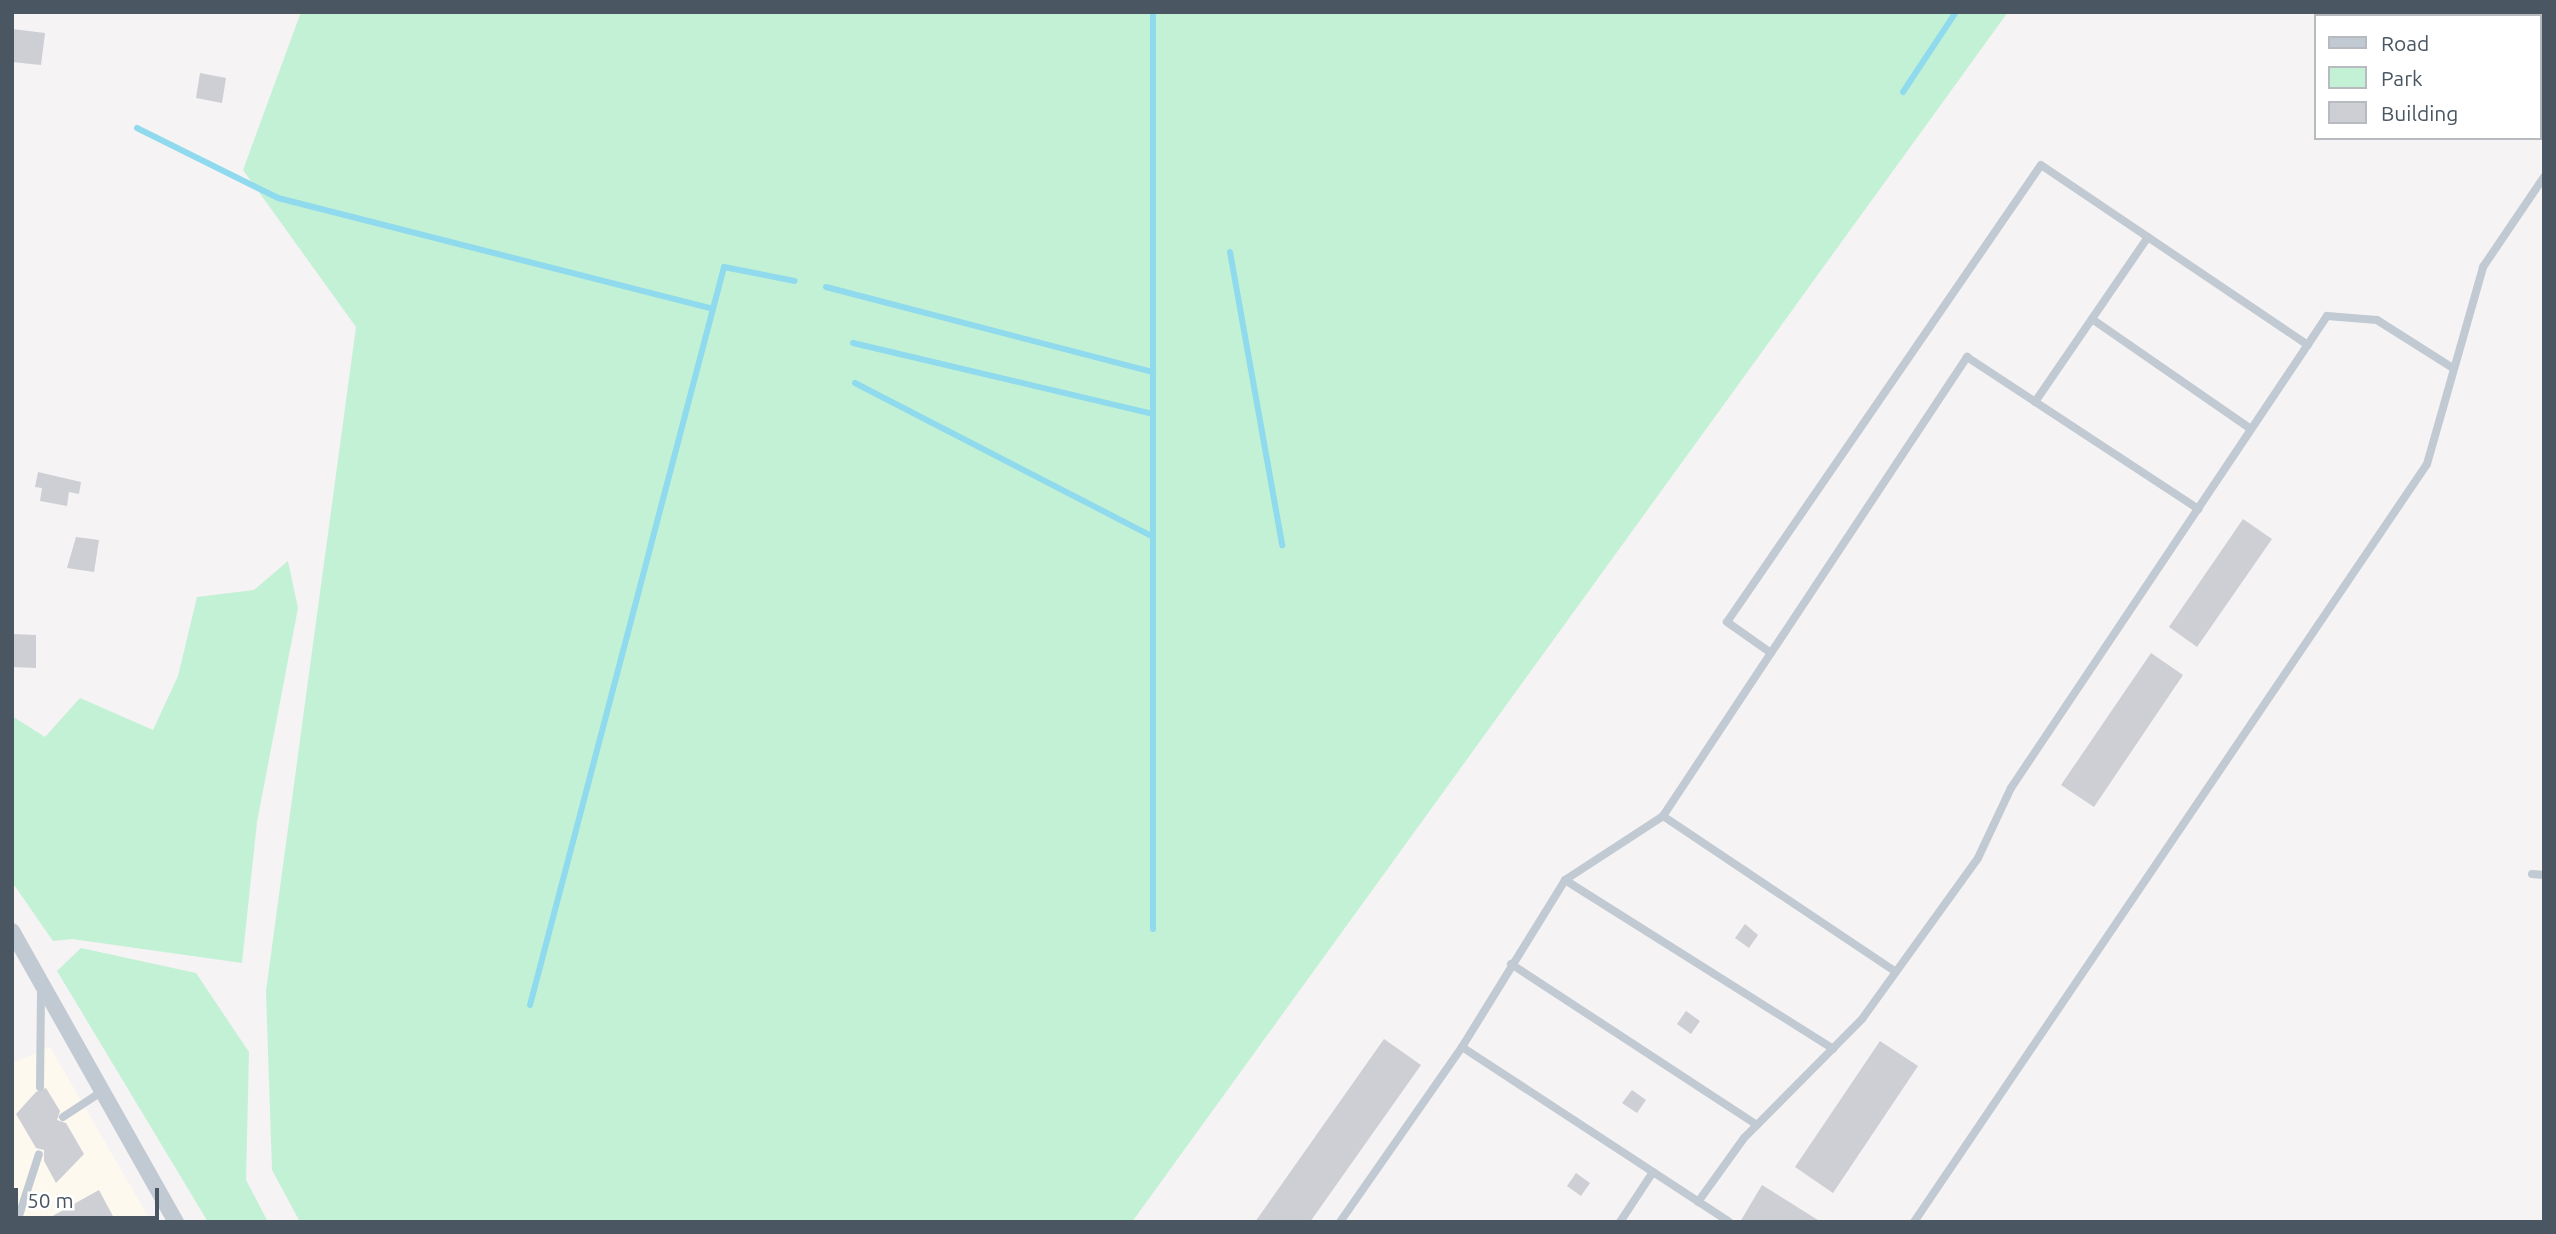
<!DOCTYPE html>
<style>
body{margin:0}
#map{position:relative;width:2556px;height:1234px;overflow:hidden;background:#f5f3f3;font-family:Ubuntu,sans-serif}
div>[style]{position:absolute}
.commercial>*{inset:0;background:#fdf9ef}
.green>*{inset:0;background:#c3f1d5}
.stream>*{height:6px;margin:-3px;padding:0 3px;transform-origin:3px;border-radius:3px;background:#90daee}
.building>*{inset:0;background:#cdcfd5}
.service>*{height:8px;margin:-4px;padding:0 4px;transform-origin:4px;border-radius:4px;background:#c1cad2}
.minor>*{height:16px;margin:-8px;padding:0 8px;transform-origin:8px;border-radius:8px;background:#c1cad2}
span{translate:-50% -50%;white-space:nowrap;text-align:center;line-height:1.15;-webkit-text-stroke:5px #fff;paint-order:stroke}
.frame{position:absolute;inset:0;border:14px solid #4a5661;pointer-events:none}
.legend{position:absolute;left:2314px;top:14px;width:228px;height:126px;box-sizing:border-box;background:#fff;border:2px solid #b7bbc0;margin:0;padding:9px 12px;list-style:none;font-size:21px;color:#4a5661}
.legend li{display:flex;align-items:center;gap:14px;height:35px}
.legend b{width:35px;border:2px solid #b7bbc0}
.scale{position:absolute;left:14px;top:1188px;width:145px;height:32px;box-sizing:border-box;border:4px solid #4a5661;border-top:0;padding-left:9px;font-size:21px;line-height:24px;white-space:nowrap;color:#4a5661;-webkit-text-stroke:5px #fff;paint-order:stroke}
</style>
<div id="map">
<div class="commercial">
<div style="clip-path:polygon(50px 1047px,149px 1218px,20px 1222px,12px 1177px,12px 1063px)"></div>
</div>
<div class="green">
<div style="clip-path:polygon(301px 12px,2008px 12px,1132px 1222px,300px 1222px,272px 1170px,266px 991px,356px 327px,243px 170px)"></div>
<div style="clip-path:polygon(288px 561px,298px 608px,257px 822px,242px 963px,72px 939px,53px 941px,12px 882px,12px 716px,45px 737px,80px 698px,153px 730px,178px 676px,197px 597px,254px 590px)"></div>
<div style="clip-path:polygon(81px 948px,196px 973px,249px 1052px,246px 1180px,268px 1222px,208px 1222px,57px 971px)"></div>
</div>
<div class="stream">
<div style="left:1903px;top:92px;width:96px;rotate:-56.5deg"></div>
<div style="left:137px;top:128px;width:157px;rotate:26.4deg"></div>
<div style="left:278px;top:198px;width:449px;rotate:14.3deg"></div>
<div style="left:1230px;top:252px;width:298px;rotate:79.9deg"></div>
<div style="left:826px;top:287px;width:338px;rotate:14.6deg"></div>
<div style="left:1153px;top:372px;width:360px;rotate:-90deg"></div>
<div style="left:853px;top:343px;width:308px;rotate:13.3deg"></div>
<div style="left:855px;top:383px;width:335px;rotate:27.3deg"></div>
<div style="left:1153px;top:929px;width:557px;rotate:-90deg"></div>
<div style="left:530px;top:1005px;width:763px;rotate:-75.27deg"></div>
<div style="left:724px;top:267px;width:72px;rotate:11.2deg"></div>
</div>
<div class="building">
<div style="clip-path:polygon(12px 29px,45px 33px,41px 65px,12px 62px)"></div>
<div style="clip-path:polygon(200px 73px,226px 78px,222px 103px,196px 98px)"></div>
<div style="clip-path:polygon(38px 472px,81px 482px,79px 494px,69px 492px,67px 506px,40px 501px,42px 488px,35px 487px)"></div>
<div style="clip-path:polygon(2243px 519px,2272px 539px,2197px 647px,2169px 627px)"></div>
<div style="clip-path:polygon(76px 537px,99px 540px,94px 572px,67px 568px)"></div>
<div style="clip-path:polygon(12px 634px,36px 635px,36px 668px,12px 667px)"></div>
<div style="clip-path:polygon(2151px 653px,2183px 675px,2094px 807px,2061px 785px)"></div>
<div style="clip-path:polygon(1745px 924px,1758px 935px,1749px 948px,1735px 938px)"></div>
<div style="clip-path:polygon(1686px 1011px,1700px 1021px,1691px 1034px,1677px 1024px)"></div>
<div style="clip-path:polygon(1384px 1039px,1421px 1065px,1310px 1222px,1255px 1222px)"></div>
<div style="clip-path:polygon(1880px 1041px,1918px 1066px,1833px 1193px,1795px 1167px)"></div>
<div style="clip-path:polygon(46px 1088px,60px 1111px,57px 1120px,66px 1123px,84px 1154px,56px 1183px,44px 1161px,44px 1150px,36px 1148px,16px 1114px,36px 1092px)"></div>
<div style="clip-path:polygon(1632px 1090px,1646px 1100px,1637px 1113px,1622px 1103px)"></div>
<div style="clip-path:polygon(1576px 1173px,1590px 1183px,1581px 1196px,1567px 1186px)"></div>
<div style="clip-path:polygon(1762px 1185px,1821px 1222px,1740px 1222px)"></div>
<div style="clip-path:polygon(99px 1190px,115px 1220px,42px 1222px,81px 1200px)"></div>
</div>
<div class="service">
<div style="left:2092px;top:319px;width:193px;rotate:34.7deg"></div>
<div style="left:2035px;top:402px;width:200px;rotate:-55.6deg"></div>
<div style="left:1771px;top:653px;width:54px;rotate:-144.8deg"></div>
<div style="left:1727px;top:622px;width:554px;rotate:-55.51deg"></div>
<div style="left:2041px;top:165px;width:322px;rotate:34deg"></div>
<div style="left:1663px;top:816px;width:280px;rotate:33.8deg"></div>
<div style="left:2532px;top:874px;width:12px;rotate:5deg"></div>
<div style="left:1565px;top:880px;width:317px;rotate:32.2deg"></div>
<div style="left:1511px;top:964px;width:294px;rotate:33.2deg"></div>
<div style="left:1462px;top:1047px;width:196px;rotate:-58.3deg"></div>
<div style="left:1565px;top:880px;width:117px;rotate:-33.1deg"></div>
<div style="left:1663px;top:816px;width:551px;rotate:-56.48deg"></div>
<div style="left:1967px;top:357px;width:277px;rotate:33.3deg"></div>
<div style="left:40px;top:1087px;width:99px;rotate:-89.4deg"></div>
<div style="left:63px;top:1117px;width:45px;rotate:-33.3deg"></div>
<div style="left:1698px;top:1202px;width:79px;rotate:-54.3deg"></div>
<div style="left:1744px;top:1138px;width:168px;rotate:-45.2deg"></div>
<div style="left:1862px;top:1019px;width:198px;rotate:-54.2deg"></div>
<div style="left:1978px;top:858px;width:77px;rotate:-64.8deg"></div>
<div style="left:2011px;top:788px;width:568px;rotate:-56.2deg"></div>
<div style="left:2327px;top:316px;width:50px;rotate:4.6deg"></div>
<div style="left:2377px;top:320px;width:90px;rotate:32.3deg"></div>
<div style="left:17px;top:1222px;width:71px;rotate:-72.1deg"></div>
<div style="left:1340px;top:1222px;width:213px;rotate:-55.1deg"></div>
<div style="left:1462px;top:1047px;width:319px;rotate:33.2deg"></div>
<div style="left:1620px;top:1222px;width:60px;rotate:-56.6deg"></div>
<div style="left:1914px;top:1222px;width:915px;rotate:-55.91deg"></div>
<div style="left:2427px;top:464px;width:205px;rotate:-74.1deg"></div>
<div style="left:2483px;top:267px;width:109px;rotate:-55.9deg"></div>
</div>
<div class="minor">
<div style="left:12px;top:931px;width:334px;rotate:60.6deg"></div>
</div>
<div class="frame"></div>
<ul class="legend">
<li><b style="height:9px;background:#c1cad2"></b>Road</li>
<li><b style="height:19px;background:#c3f1d5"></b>Park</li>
<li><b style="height:19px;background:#cdcfd5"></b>Building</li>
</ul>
<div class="scale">50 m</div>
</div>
